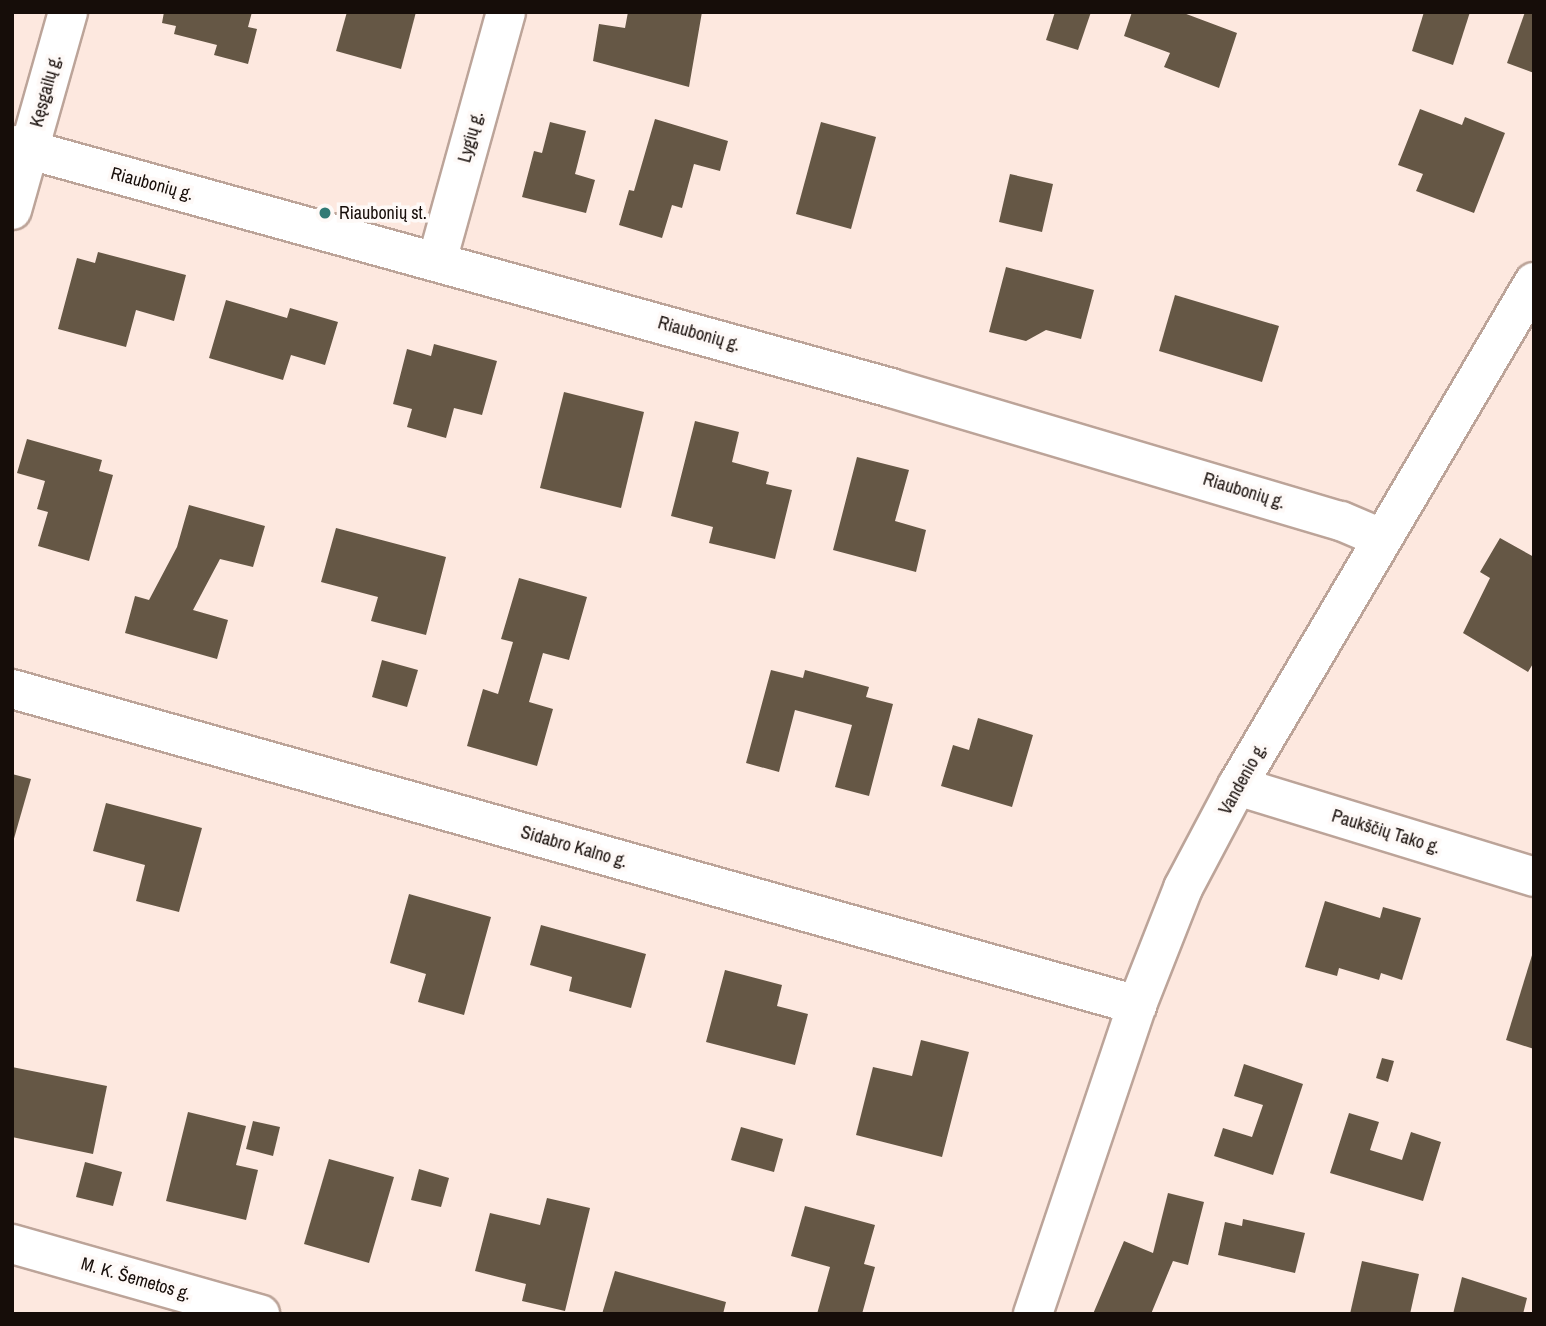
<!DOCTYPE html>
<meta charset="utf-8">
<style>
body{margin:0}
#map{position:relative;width:1546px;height:1326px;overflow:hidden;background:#fde8df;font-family:"Archivo Narrow",sans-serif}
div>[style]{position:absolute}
.building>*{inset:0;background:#655745}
.roads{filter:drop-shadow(2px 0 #bca499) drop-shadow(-2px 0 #bca499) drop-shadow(0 2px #bca499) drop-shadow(0 -2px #bca499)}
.street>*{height:38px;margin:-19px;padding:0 19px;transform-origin:19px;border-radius:19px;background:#fff}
.dots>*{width:19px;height:19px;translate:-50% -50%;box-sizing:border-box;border:4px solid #fef9f7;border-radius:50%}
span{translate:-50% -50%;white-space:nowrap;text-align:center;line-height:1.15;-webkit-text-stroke:7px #fef9f7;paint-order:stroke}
.street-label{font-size:18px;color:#160d09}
.poi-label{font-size:18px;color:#160d09}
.left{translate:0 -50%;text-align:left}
.frame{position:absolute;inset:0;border:14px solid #160d09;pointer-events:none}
</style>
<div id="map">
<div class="building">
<div style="clip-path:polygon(164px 12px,252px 12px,248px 27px,257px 29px,248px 64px,214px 55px,217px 45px,174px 34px,176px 26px,162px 23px)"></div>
<div style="clip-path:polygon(347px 12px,416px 12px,401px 69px,336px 51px)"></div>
<div style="clip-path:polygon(628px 12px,702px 12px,689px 87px,593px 61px,599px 24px,625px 28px)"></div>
<div style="clip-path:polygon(1055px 12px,1091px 12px,1078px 50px,1046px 40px)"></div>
<div style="clip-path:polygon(1132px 12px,1181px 12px,1237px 33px,1219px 88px,1164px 67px,1170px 53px,1124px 36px)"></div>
<div style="clip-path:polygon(1424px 12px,1470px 12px,1453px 65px,1412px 51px)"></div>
<div style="clip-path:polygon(1525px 12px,1534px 12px,1534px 73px,1507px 63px)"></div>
<div style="clip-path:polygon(1420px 109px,1462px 125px,1465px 117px,1505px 133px,1474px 213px,1416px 191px,1423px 174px,1398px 165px)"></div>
<div style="clip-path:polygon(655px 119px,728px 141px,720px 171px,694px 164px,682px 208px,672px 205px,662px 238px,619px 225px,629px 190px,634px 191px)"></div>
<div style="clip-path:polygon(550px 122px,586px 131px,575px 174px,595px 180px,586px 213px,522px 197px,534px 151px,542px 153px)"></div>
<div style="clip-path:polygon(821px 122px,876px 137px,851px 229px,796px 214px)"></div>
<div style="clip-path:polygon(1010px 174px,1053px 184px,1042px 232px,999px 222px)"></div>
<div style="clip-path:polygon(98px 252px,186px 275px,174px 321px,136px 310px,126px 347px,58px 329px,77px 258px,95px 263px)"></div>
<div style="clip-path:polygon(1006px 267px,1094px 290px,1081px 339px,1046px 330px,1026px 341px,989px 332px)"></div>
<div style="clip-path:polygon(1175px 295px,1279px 326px,1262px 382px,1159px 351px)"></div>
<div style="clip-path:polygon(226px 300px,287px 318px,290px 308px,338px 322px,325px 365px,291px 355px,283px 380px,209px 358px)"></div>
<div style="clip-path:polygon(434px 344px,497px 361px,482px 415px,454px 408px,446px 438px,407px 427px,412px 409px,393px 404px,407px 349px,431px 356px)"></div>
<div style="clip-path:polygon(564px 392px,644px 412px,621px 508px,540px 488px)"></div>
<div style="clip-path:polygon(695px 421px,739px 432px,732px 462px,769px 472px,766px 484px,792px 490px,775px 559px,709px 543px,713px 527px,671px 516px)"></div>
<div style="clip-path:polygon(27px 439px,102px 460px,99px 471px,113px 475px,89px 561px,38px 546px,48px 512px,37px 509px,45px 481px,17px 473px)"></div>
<div style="clip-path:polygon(857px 457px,909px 470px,895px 521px,926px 530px,916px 572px,833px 550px)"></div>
<div style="clip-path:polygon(189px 505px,265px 526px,253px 567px,220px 559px,193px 610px,228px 620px,217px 659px,125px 633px,135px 596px,149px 600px,177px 547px)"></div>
<div style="clip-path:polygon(336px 528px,446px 557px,426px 635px,371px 621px,378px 597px,321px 582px)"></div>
<div style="clip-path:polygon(1500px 538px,1534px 557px,1534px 662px,1528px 672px,1463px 633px,1490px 578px,1480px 572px)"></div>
<div style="clip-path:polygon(519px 578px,587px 597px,569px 660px,543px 653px,529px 702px,553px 709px,537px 766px,467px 746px,483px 689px,498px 694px,513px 642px,501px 639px)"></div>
<div style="clip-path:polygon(382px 660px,418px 670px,407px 707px,372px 697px)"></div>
<div style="clip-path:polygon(771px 670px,803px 678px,805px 670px,869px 687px,866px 697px,893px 704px,869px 796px,835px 787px,852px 725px,795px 710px,779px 772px,746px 763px)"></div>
<div style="clip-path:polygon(978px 718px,1033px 735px,1012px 807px,941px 786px,953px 745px,969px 750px)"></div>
<div style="clip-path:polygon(12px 774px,31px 779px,13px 842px,12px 842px)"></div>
<div style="clip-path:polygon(106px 803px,202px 828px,179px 912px,136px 901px,145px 865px,93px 851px)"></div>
<div style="clip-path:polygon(409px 894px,491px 917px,464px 1015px,418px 1002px,426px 974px,390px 963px)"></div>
<div style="clip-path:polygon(1325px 901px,1380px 918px,1383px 907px,1421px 918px,1402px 980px,1381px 973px,1379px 980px,1339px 968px,1337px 976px,1305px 967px)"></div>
<div style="clip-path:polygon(541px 925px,646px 954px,631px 1008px,569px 991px,572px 977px,530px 965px)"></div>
<div style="clip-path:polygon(1533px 952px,1534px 952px,1534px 1049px,1506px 1040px)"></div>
<div style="clip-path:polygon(725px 970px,782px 985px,777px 1006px,808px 1014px,795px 1065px,706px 1042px)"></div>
<div style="clip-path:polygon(921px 1040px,969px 1052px,942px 1157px,856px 1135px,873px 1067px,912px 1076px)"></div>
<div style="clip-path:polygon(1382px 1058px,1394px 1061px,1388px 1082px,1376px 1078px)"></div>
<div style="clip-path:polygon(1244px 1064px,1303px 1084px,1273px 1175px,1214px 1156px,1223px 1128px,1252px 1137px,1263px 1105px,1234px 1096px)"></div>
<div style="clip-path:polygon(12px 1067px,107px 1086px,93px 1154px,12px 1137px)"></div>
<div style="clip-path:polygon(188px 1112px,246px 1126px,236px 1165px,258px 1170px,246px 1220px,166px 1201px)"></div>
<div style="clip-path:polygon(1349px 1113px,1379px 1122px,1370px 1150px,1402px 1160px,1411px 1132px,1441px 1142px,1423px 1201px,1330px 1173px)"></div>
<div style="clip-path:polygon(253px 1121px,280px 1127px,273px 1156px,246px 1149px)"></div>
<div style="clip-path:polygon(741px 1127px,783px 1139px,774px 1172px,731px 1160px)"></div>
<div style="clip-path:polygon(329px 1159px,394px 1177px,369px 1263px,304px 1244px)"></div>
<div style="clip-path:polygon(85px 1162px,122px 1172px,113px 1206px,76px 1197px)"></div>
<div style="clip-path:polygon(419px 1169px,449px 1178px,441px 1207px,411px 1200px)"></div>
<div style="clip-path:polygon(1168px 1193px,1204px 1202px,1188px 1265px,1173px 1261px,1151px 1314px,1093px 1314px,1124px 1241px,1153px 1253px)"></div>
<div style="clip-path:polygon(547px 1198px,590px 1208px,565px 1311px,522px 1301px,526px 1284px,475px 1271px,490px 1213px,540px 1225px)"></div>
<div style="clip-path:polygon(805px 1206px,875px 1225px,864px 1264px,875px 1267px,862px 1314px,817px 1314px,830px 1267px,791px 1256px)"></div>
<div style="clip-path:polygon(1243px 1219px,1305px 1233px,1295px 1273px,1218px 1255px,1225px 1222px,1242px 1226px)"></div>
<div style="clip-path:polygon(1362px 1261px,1419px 1274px,1410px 1314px,1350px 1314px)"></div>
<div style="clip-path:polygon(615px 1271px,726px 1302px,723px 1314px,602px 1314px)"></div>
<div style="clip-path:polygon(1462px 1277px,1527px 1298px,1523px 1314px,1453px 1314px)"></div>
</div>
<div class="roads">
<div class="street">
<div style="left:12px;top:145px;width:912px;rotate:15.45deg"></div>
<div style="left:891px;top:388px;width:469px;rotate:16.5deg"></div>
<div style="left:1341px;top:521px;width:43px;rotate:23deg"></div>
<div style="left:12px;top:210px;width:206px;rotate:-74.2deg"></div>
<div style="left:437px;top:261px;width:258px;rotate:-74.5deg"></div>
<div style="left:12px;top:689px;width:1169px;rotate:15.69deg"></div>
<div style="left:1237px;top:786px;width:311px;rotate:17deg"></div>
<div style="left:12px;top:1244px;width:258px;rotate:15.8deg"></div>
<div style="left:1033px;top:1314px;width:326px;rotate:-71.4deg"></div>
<div style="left:1137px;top:1005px;width:126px;rotate:-68.5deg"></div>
<div style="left:1183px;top:888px;width:115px;rotate:-62.1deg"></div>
<div style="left:1237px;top:786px;width:585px;rotate:-59.49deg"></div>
</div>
</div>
<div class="dots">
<div style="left:325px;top:213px;background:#317a75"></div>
</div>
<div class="street-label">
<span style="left:46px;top:91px;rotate:-75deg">Kęsgailų g.</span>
<span style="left:471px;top:137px;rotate:-75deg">Lygių g.</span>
<span style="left:152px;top:184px;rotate:15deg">Riaubonių g.</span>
<span style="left:699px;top:334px;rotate:16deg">Riaubonių g.</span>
<span style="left:1244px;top:491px;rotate:17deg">Riaubonių g.</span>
<span style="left:1243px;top:779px;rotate:-61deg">Vandenio g.</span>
<span style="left:1386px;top:832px;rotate:17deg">Paukščių Tako g.</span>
<span style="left:574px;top:847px;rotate:16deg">Sidabro Kalno g.</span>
<span style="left:136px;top:1279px;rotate:16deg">M. K. Šemetos g.</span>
</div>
<div class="poi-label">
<span class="left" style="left:339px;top:213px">Riaubonių st.</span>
</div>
<div class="frame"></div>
</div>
